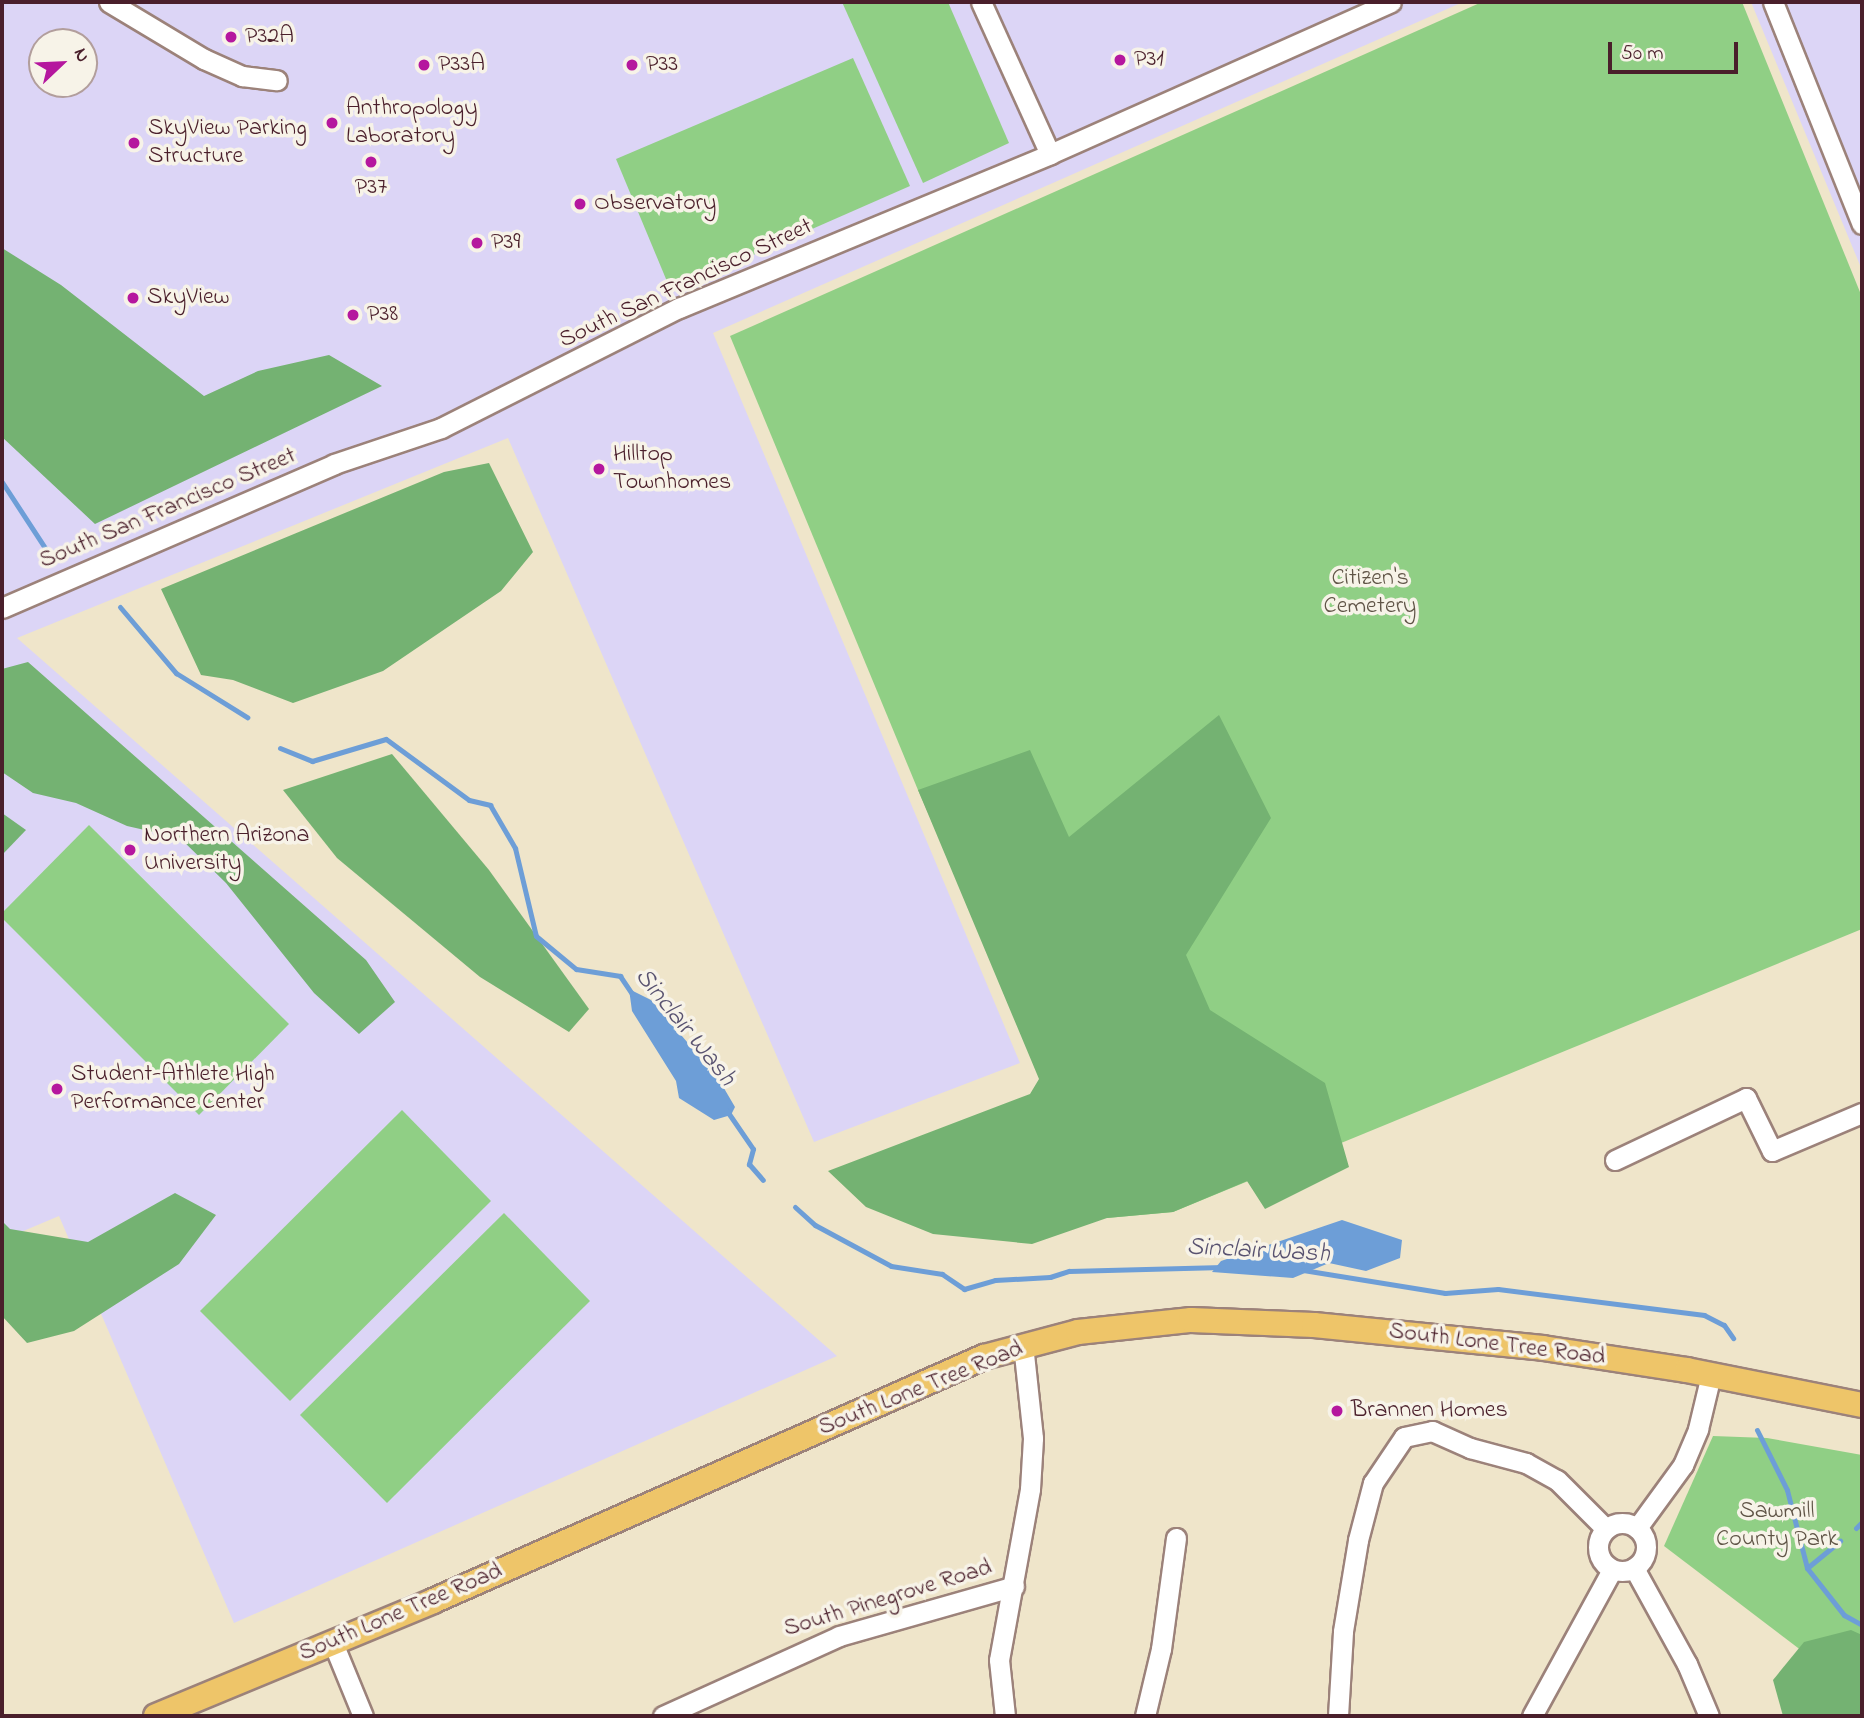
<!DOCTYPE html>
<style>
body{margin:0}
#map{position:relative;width:1864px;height:1718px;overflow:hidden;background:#efe5ca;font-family:"Indie Flower",sans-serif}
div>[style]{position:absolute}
.built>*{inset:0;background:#dcd5f6}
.green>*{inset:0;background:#90cf85}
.forest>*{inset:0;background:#74b272}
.water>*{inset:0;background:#6d9ed7}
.stream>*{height:5px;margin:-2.5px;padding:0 2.5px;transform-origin:2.5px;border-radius:2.5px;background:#6d9ed7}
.roads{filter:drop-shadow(2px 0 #9c827a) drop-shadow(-2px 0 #9c827a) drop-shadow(0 2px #9c827a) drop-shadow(0 -2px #9c827a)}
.minor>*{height:19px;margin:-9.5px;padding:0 9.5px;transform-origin:9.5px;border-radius:9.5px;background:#fff}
.minor>.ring{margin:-9.5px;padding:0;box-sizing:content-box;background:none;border:19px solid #fff;border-radius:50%}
.major>*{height:24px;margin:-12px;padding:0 12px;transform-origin:12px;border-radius:12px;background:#eec569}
.dots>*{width:19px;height:19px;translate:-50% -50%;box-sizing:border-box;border:4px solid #f7f3e8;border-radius:50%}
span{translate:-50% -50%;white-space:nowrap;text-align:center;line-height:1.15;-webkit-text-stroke:7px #f7f3e8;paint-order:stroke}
.poi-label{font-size:24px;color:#4a1f2b}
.left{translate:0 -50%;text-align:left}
.street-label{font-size:24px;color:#4a1f2b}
.park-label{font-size:24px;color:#5f5446}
.water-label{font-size:26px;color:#585270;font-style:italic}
.frame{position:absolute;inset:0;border:4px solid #4a1f2b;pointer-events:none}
.north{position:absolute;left:28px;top:28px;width:70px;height:70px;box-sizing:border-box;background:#f7f3e8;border:2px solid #b29e9c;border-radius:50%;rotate:67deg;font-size:19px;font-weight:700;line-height:28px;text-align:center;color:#4a1f2b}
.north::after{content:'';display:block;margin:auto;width:24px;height:32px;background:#b5179e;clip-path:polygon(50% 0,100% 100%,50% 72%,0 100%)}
.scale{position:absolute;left:1608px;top:42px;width:130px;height:32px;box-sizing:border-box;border:4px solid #4a1f2b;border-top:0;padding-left:9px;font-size:21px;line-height:24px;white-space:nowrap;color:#4a1f2b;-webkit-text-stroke:5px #f7f3e8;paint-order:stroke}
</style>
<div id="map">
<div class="built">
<div style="clip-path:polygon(evenodd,2px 2px,1463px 2px,713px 333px,1020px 1063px,814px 1142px,508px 438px,17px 638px,837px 1356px,234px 1623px,59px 1216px,2px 1240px,2px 2px,42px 42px,84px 42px,84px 84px,42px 84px,42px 42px)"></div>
<div style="clip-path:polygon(1751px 2px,1862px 2px,1862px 270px)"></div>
</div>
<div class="green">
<div style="clip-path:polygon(842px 2px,948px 2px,1009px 143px,923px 183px)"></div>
<div style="clip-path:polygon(1482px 2px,1742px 2px,1862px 297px,1862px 929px,1173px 1212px,1107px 1218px,918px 790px,730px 336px)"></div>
<div style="clip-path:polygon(853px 58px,910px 186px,671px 291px,616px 159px)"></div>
<div style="clip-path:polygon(89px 825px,289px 1024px,199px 1115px,2px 918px,2px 913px)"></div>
<div style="clip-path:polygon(402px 1110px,491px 1201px,290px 1401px,200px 1311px)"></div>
<div style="clip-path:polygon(504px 1213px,590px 1301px,387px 1503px,300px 1415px)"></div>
<div style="clip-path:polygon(1713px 1436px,1767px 1438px,1862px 1455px,1862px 1691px,1852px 1689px,1664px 1546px)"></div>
</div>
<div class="forest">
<div style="clip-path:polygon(2px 248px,61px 285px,204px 396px,258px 371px,329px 355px,382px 386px,95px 524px,2px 437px)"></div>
<div style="clip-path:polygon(489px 463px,533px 552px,501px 591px,383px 671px,293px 703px,233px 680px,201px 675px,161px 589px,444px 472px)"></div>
<div style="clip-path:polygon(28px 662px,366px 960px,395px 1002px,359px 1034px,314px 993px,226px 883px,180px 838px,127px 826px,76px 803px,33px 793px,2px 772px,2px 669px)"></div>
<div style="clip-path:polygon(1219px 715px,1271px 818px,1186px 955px,1210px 1010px,1325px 1083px,1349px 1167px,1265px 1209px,1247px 1181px,1173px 1212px,1107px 1218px,1032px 1244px,933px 1234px,866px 1207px,828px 1171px,1030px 1094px,1039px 1079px,918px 790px,1030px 750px,1069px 837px)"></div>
<div style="clip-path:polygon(392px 754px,489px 870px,589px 1009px,569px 1032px,480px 977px,337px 858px,283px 790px)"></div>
<div style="clip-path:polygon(2px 813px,26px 830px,2px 855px)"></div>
<div style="clip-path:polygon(175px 1193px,216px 1215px,179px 1264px,74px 1331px,27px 1343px,2px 1316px,2px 1221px,10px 1229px,88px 1242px)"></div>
<div style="clip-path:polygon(1851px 1630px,1862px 1635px,1862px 1716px,1783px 1716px,1773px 1680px,1804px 1642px)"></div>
</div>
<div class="water">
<div style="clip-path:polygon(629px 989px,651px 1000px,718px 1078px,735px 1107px,731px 1115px,714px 1120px,679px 1098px,676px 1081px,632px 1011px)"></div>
<div style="clip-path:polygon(1342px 1220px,1402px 1240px,1400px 1258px,1366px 1271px,1329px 1263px,1293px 1278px,1212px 1272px,1221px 1261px)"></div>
</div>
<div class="stream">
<div style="left:2px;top:482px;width:82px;rotate:56.9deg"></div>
<div style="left:120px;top:607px;width:87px;rotate:49.7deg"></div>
<div style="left:176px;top:673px;width:84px;rotate:31.8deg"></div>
<div style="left:280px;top:748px;width:35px;rotate:22deg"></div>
<div style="left:312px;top:761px;width:77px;rotate:-16.6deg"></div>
<div style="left:386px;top:739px;width:103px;rotate:36.3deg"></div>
<div style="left:469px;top:800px;width:22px;rotate:13deg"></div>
<div style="left:490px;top:805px;width:50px;rotate:59.8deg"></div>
<div style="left:515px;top:848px;width:90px;rotate:76.6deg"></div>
<div style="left:536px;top:936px;width:52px;rotate:39.5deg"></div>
<div style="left:576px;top:969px;width:45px;rotate:9deg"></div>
<div style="left:620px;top:976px;width:23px;rotate:56deg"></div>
<div style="left:727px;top:1111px;width:46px;rotate:55.6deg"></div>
<div style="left:753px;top:1149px;width:16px;rotate:105deg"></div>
<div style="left:749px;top:1164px;width:21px;rotate:49deg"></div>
<div style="left:795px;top:1207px;width:27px;rotate:42deg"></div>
<div style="left:815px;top:1225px;width:86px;rotate:28.3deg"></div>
<div style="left:891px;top:1266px;width:52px;rotate:8.9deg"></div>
<div style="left:942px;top:1274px;width:27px;rotate:34deg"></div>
<div style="left:964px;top:1289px;width:32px;rotate:-16deg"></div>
<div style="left:995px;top:1280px;width:55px;rotate:-3.1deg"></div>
<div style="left:1050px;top:1277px;width:20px;rotate:-18deg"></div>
<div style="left:1069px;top:1271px;width:154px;rotate:-1.5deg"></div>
<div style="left:1303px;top:1270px;width:144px;rotate:9.2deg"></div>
<div style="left:1445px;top:1293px;width:53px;rotate:-4.3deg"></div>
<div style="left:1498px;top:1289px;width:208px;rotate:7.2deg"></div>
<div style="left:1704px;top:1315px;width:22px;rotate:27deg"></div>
<div style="left:1724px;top:1325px;width:16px;rotate:55deg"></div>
<div style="left:1757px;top:1430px;width:67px;rotate:63.4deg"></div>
<div style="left:1787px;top:1490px;width:81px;rotate:75.6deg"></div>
<div style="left:1807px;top:1568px;width:60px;rotate:51.8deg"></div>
<div style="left:1844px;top:1615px;width:21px;rotate:29deg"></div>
<div style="left:1856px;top:1528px;width:8px;rotate:-45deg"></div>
<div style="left:1807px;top:1568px;width:43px;rotate:-39.3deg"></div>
</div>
<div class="roads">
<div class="minor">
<div style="left:109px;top:2px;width:111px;rotate:31deg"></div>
<div style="left:204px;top:59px;width:42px;rotate:24.1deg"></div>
<div style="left:242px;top:76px;width:35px;rotate:7deg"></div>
<div style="left:981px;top:2px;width:167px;rotate:65.6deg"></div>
<div style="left:1773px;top:2px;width:239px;rotate:68.2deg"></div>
<div style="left:2px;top:608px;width:362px;rotate:-23.4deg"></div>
<div style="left:334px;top:464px;width:113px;rotate:-18.6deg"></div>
<div style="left:441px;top:428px;width:267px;rotate:-26.8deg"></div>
<div style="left:679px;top:308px;width:402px;rotate:-22.5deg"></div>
<div style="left:1050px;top:154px;width:373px;rotate:-24deg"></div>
<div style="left:1615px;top:1160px;width:145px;rotate:-25.3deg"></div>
<div style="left:1746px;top:1098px;width:59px;rotate:63.9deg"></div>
<div style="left:1772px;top:1151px;width:98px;rotate:-22.9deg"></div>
<div class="ring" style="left:1598px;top:1523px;width:29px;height:29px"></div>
<div style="left:1637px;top:1528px;width:78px;rotate:-53.9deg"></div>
<div style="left:1683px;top:1465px;width:39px;rotate:-67deg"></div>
<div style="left:1698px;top:1429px;width:56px;rotate:-76.5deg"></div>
<div style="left:1634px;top:1568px;width:110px;rotate:61.1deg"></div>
<div style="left:1687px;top:1664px;width:56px;rotate:67.1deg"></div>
<div style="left:333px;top:1643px;width:79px;rotate:67.7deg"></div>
<div style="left:663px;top:1716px;width:193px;rotate:-24.4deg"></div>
<div style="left:839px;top:1636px;width:182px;rotate:-15.9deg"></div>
<div style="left:1005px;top:1716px;width:56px;rotate:-96.1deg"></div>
<div style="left:999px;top:1660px;width:174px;rotate:-79.7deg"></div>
<div style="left:1030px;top:1489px;width:51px;rotate:-86.6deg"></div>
<div style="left:1033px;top:1438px;width:94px;rotate:-96.1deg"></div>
<div style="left:1145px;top:1716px;width:69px;rotate:-76.6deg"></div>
<div style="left:1161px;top:1649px;width:112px;rotate:-82.3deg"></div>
<div style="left:1338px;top:1716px;width:85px;rotate:-86.6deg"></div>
<div style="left:1343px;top:1631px;width:92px;rotate:-80.6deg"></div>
<div style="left:1358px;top:1540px;width:59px;rotate:-75.3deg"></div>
<div style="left:1373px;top:1483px;width:55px;rotate:-56deg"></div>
<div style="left:1404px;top:1437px;width:29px;rotate:-12deg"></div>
<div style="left:1432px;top:1431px;width:42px;rotate:24.1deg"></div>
<div style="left:1470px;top:1448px;width:58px;rotate:15deg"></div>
<div style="left:1526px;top:1463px;width:35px;rotate:29deg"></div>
<div style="left:1557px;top:1480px;width:69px;rotate:45deg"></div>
<div style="left:1532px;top:1716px;width:166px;rotate:-61.3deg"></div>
</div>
<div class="major">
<div style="left:156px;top:1716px;width:300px;rotate:-22.5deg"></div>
<div style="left:433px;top:1601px;width:603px;rotate:-23.89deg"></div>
<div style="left:984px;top:1357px;width:97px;rotate:-14.9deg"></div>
<div style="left:1078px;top:1332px;width:114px;rotate:-6.1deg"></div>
<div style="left:1191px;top:1320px;width:123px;rotate:2.3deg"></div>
<div style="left:1314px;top:1325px;width:230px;rotate:5.7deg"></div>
<div style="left:1543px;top:1348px;width:146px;rotate:8.7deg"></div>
<div style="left:1687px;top:1370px;width:178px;rotate:11.3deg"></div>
</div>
</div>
<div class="dots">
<div style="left:231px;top:37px;background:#b5179e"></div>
<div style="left:1120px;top:60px;background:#b5179e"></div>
<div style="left:424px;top:65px;background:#b5179e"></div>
<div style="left:632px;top:65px;background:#b5179e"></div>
<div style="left:332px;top:123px;background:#b5179e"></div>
<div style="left:134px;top:143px;background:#b5179e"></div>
<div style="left:371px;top:162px;background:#b5179e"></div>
<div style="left:580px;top:204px;background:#b5179e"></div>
<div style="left:477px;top:243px;background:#b5179e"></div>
<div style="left:133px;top:298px;background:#b5179e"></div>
<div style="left:353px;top:315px;background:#b5179e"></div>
<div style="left:599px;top:469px;background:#b5179e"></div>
<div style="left:130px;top:850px;background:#b5179e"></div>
<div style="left:57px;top:1089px;background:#b5179e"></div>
<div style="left:1337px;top:1411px;background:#b5179e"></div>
</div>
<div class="poi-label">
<span class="left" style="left:245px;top:37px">P32A</span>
<span class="left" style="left:1134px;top:60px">P31</span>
<span class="left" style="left:438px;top:65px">P33A</span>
<span class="left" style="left:646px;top:65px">P33</span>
<span class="left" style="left:346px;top:123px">Anthropology<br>Laboratory</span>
<span class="left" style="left:148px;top:143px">SkyView Parking<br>Structure</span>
<span style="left:371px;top:188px">P37</span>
<span class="left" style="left:594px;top:204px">Observatory</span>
<span class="left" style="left:491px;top:243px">P39</span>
<span class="left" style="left:147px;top:298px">SkyView</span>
<span class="left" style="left:367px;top:315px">P38</span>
<span class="left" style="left:613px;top:469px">Hilltop<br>Townhomes</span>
<span class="left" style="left:144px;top:850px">Northern Arizona<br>University</span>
<span class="left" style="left:71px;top:1089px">Student-Athlete High<br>Performance Center</span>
<span class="left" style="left:1351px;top:1411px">Brannen Homes</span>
</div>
<div class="street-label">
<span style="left:686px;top:284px;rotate:-25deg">South San Francisco Street</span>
<span style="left:168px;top:509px;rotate:-23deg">South San Francisco Street</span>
<span style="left:1497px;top:1345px;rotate:7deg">South Lone Tree Road</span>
<span style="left:921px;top:1389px;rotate:-22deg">South Lone Tree Road</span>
<span style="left:888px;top:1599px;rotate:-17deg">South Pinegrove Road</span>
<span style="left:401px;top:1613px;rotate:-23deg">South Lone Tree Road</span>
</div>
<div class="park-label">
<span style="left:1370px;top:593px">Citizen's<br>Cemetery</span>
<span style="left:1777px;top:1526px">Sawmill<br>County Park</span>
</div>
<div class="water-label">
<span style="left:684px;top:1028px;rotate:51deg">Sinclair Wash</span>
<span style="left:1258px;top:1252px;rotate:3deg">Sinclair Wash</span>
</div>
<div class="frame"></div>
<div class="north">N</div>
<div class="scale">50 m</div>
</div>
